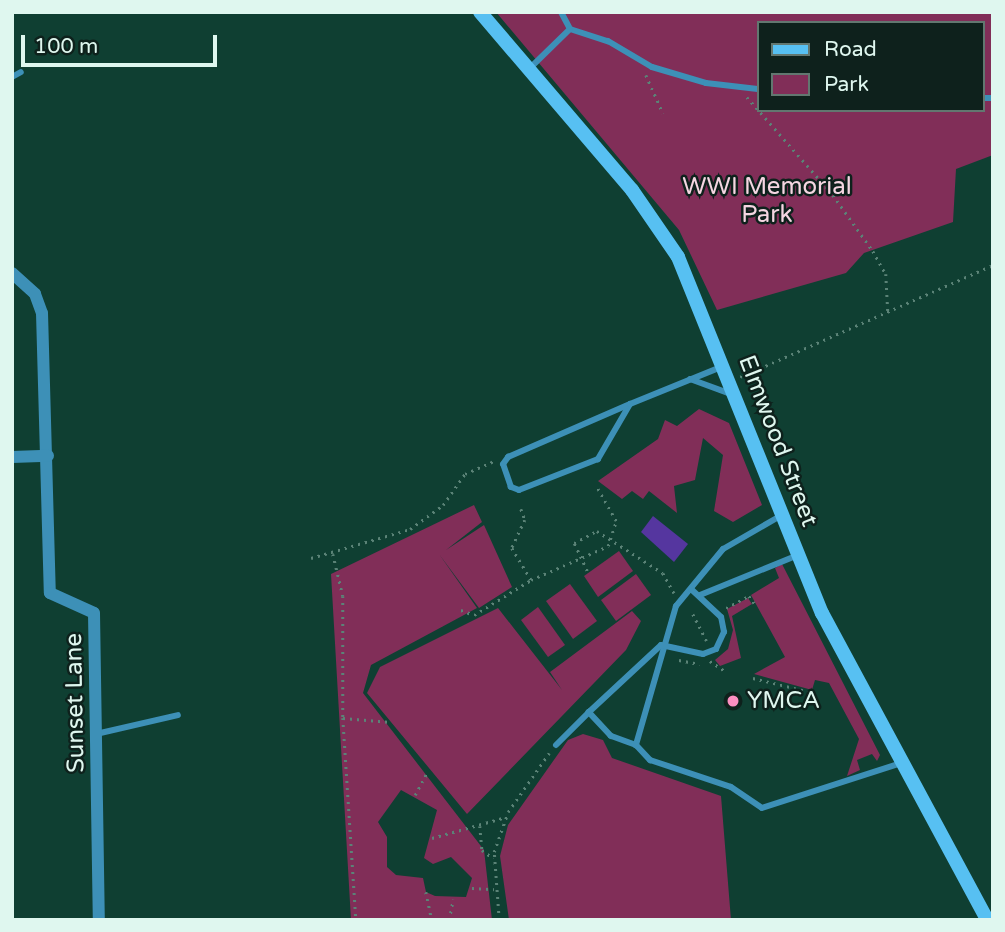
<!DOCTYPE html>
<style>
body{margin:0}
#map{position:relative;width:1005px;height:932px;overflow:hidden;background:#0f3f32;font-family:"Varela Round",sans-serif}
div>[style]{position:absolute}
.green>*{inset:0;background:#812e58}
.water>*{inset:0;background:#55369f}
.path>*{height:2.5px;margin-top:-1.25px;transform-origin:0;background:repeating-linear-gradient(90deg,#5b8377 0 2px,transparent 0 7px)}
.lane>*{height:6px;margin:-3px;padding:0 3px;transform-origin:3px;border-radius:3px;background:#3d90b7}
.street>*{height:12px;margin:-6px;padding:0 6px;transform-origin:6px;border-radius:6px;background:#3d90b7}
.secondary>*{height:14px;margin:-7px;padding:0 7px;transform-origin:7px;border-radius:7px;background:#57c0f2}
.dots>*{width:19px;height:19px;translate:-50% -50%;box-sizing:border-box;border:4px solid #0e211c;border-radius:50%}
span{translate:-50% -50%;white-space:nowrap;text-align:center;line-height:1.15;-webkit-text-stroke:5px #0e211c;paint-order:stroke}
.park-label{font-size:24px;color:#f5d6e2}
.street-label{font-size:24px;color:#dff7ef}
.poi-label{font-size:24px;color:#dff7ef}
.left{translate:0 -50%;text-align:left}
.frame{position:absolute;inset:0;border:14px solid #dff7ef;pointer-events:none}
.legend{position:absolute;left:757px;top:21px;width:228px;height:91px;box-sizing:border-box;background:#0e211c;border:2px solid #627770;margin:0;padding:9px 12px;list-style:none;font-size:21px;color:#dff7ef}
.legend li{display:flex;align-items:center;gap:14px;height:35px}
.legend b{width:35px;border:2px solid #627770}
.scale{position:absolute;left:21px;top:35px;width:196px;height:32px;box-sizing:border-box;border:4px solid #dff7ef;border-top:0;padding-left:9px;font-size:21px;line-height:24px;white-space:nowrap;color:#dff7ef;-webkit-text-stroke:5px #0e211c;paint-order:stroke}
</style>
<div id="map">
<div class="green">
<div style="clip-path:polygon(evenodd,496px 12px,993px 12px,993px 155px,956px 169px,953px 222px,864px 253px,846px 273px,717px 310px,679px 230px,496px 12px,758px 23px,982px 23px,982px 110px,758px 110px,758px 23px)"></div>
<div style="clip-path:polygon(699px 409px,729px 423px,762px 505px,733px 522px,714px 511px,723px 455px,703px 438px,695px 480px,674px 486px,677px 513px,649px 491px,643px 499px,632px 491px,622px 499px,598px 481px,658px 439px,665px 420px,677px 426px)"></div>
<div style="clip-path:polygon(evenodd,474px 505px,482px 522px,446px 550px,484px 525px,512px 587px,479px 608px,439px 554px,477px 608px,371px 665px,363px 693px,484px 850px,492px 920px,351px 920px,331px 574px,474px 505px,401px 790px,437px 810px,424px 858px,433px 864px,451px 857px,472px 878px,466px 897px,435px 896px,426px 892px,423px 878px,396px 875px,387px 867px,387px 837px,378px 822px,401px 790px)"></div>
<div style="clip-path:polygon(619px 551px,633px 571px,598px 597px,584px 576px)"></div>
<div style="clip-path:polygon(782px 564px,880px 755px,877px 761px,872px 754px,857px 760px,860px 770px,847px 776px,859px 739px,829px 683px,815px 680px,812px 690px,754px 674px,785px 657px,751px 595px,779px 578px,775px 568px)"></div>
<div style="clip-path:polygon(636px 574px,651px 595px,616px 621px,601px 600px)"></div>
<div style="clip-path:polygon(570px 584px,597px 621px,573px 639px,546px 601px)"></div>
<div style="clip-path:polygon(748px 598px,752px 604px,732px 616px,741px 658px,720px 666px,715px 660px,728px 649px,733px 630px,727px 609px)"></div>
<div style="clip-path:polygon(538px 607px,565px 645px,548px 657px,521px 620px)"></div>
<div style="clip-path:polygon(498px 608px,562px 690px,550px 672px,632px 611px,641px 621px,626px 650px,467px 814px,367px 693px,380px 667px)"></div>
<div style="clip-path:polygon(583px 734px,603px 740px,612px 758px,721px 796px,731px 920px,509px 920px,500px 856px,508px 825px,568px 740px)"></div>
</div>
<div class="water">
<div style="clip-path:polygon(653px 516px,688px 544px,674px 562px,641px 532px)"></div>
</div>
<div class="path">
<div style="left:646px;top:75px;width:42px;rotate:65.9deg"></div>
<div style="left:747px;top:97px;width:130px;rotate:48.7deg"></div>
<div style="left:833px;top:195px;width:69px;rotate:54.5deg"></div>
<div style="left:873px;top:251px;width:26px;rotate:61deg"></div>
<div style="left:886px;top:274px;width:37px;rotate:87deg"></div>
<div style="left:740px;top:377px;width:277px;rotate:-23.9deg"></div>
<div style="left:521px;top:509px;width:12px;rotate:70deg"></div>
<div style="left:525px;top:520px;width:31px;rotate:115deg"></div>
<div style="left:512px;top:548px;width:37px;rotate:59deg"></div>
<div style="left:333px;top:554px;width:43px;rotate:76.6deg"></div>
<div style="left:343px;top:596px;width:122px;rotate:90deg"></div>
<div style="left:343px;top:718px;width:202px;rotate:86.3deg"></div>
<div style="left:311px;top:558px;width:103px;rotate:-16.3deg"></div>
<div style="left:410px;top:529px;width:41px;rotate:-36deg"></div>
<div style="left:443px;top:505px;width:38px;rotate:-55deg"></div>
<div style="left:465px;top:474px;width:32px;rotate:-24deg"></div>
<div style="left:587px;top:571px;width:31px;rotate:-115deg"></div>
<div style="left:574px;top:543px;width:26px;rotate:-28deg"></div>
<div style="left:597px;top:531px;width:78px;rotate:32.5deg"></div>
<div style="left:663px;top:573px;width:23px;rotate:61deg"></div>
<div style="left:726px;top:608px;width:26px;rotate:-28deg"></div>
<div style="left:749px;top:596px;width:9px;rotate:54deg"></div>
<div style="left:461px;top:610px;width:14px;rotate:21deg"></div>
<div style="left:474px;top:615px;width:67px;rotate:-31.6deg"></div>
<div style="left:531px;top:580px;width:84px;rotate:-23.8deg"></div>
<div style="left:608px;top:546px;width:26px;rotate:-72deg"></div>
<div style="left:616px;top:521px;width:40px;rotate:-119.7deg"></div>
<div style="left:693px;top:614px;width:30px;rotate:63deg"></div>
<div style="left:679px;top:660px;width:21px;rotate:11deg"></div>
<div style="left:710px;top:661px;width:18px;rotate:34deg"></div>
<div style="left:753px;top:678px;width:60px;rotate:13.6deg"></div>
<div style="left:343px;top:718px;width:48px;rotate:4.8deg"></div>
<div style="left:415px;top:795px;width:24px;rotate:-62deg"></div>
<div style="left:480px;top:826px;width:24px;rotate:85deg"></div>
<div style="left:482px;top:850px;width:14px;rotate:36deg"></div>
<div style="left:432px;top:838px;width:77px;rotate:-15.8deg"></div>
<div style="left:472px;top:888px;width:22px;rotate:3deg"></div>
<div style="left:426px;top:892px;width:29px;rotate:78deg"></div>
<div style="left:449px;top:920px;width:21px;rotate:-79deg"></div>
<div style="left:499px;top:920px;width:68px;rotate:-94.2deg"></div>
<div style="left:494px;top:852px;width:42px;rotate:-70.7deg"></div>
<div style="left:508px;top:812px;width:72px;rotate:-55.2deg"></div>
</div>
<div class="lane">
<div style="left:561px;top:12px;width:19px;rotate:62deg"></div>
<div style="left:570px;top:29px;width:40px;rotate:18deg"></div>
<div style="left:608px;top:41px;width:51px;rotate:30.6deg"></div>
<div style="left:652px;top:67px;width:56px;rotate:16.5deg"></div>
<div style="left:706px;top:83px;width:52px;rotate:6.6deg"></div>
<div style="left:529px;top:69px;width:57px;rotate:-44.3deg"></div>
<div style="left:12px;top:77px;width:10px;rotate:-29deg"></div>
<div style="left:982px;top:98px;width:11px"></div>
<div style="left:690px;top:379px;width:44px;rotate:20.1deg"></div>
<div style="left:630px;top:404px;width:64px;rotate:120.2deg"></div>
<div style="left:598px;top:459px;width:85px;rotate:158.6deg"></div>
<div style="left:519px;top:490px;width:9px;rotate:-159deg"></div>
<div style="left:511px;top:487px;width:24px;rotate:-109deg"></div>
<div style="left:503px;top:464px;width:9px;rotate:-54deg"></div>
<div style="left:508px;top:457px;width:133px;rotate:-23.5deg"></div>
<div style="left:630px;top:404px;width:98px;rotate:-22.1deg"></div>
<div style="left:782px;top:515px;width:68px;rotate:150deg"></div>
<div style="left:723px;top:549px;width:74px;rotate:129.5deg"></div>
<div style="left:676px;top:606px;width:145px;rotate:106.1deg"></div>
<div style="left:636px;top:745px;width:21px;rotate:47deg"></div>
<div style="left:650px;top:760px;width:85px;rotate:18.4deg"></div>
<div style="left:731px;top:787px;width:37px;rotate:34deg"></div>
<div style="left:762px;top:808px;width:146px;rotate:-17.9deg"></div>
<div style="left:700px;top:595px;width:106px;rotate:-22.2deg"></div>
<div style="left:96px;top:734px;width:84px;rotate:-13deg"></div>
<div style="left:556px;top:745px;width:47px;rotate:-45deg"></div>
<div style="left:636px;top:745px;width:27px;rotate:-160deg"></div>
<div style="left:611px;top:736px;width:33px;rotate:-133deg"></div>
<div style="left:589px;top:712px;width:98px;rotate:-42.9deg"></div>
<div style="left:661px;top:645px;width:43px;rotate:12.1deg"></div>
<div style="left:703px;top:654px;width:14px;rotate:-21deg"></div>
<div style="left:716px;top:649px;width:19px;rotate:-65deg"></div>
<div style="left:724px;top:632px;width:15px;rotate:-101deg"></div>
<div style="left:721px;top:617px;width:41px;rotate:-137deg"></div>
</div>
<div class="street">
<div style="left:12px;top:273px;width:31px;rotate:42deg"></div>
<div style="left:35px;top:294px;width:20px;rotate:70deg"></div>
<div style="left:42px;top:313px;width:280px;rotate:88.4deg"></div>
<div style="left:50px;top:593px;width:48px;rotate:24.4deg"></div>
<div style="left:94px;top:613px;width:307px;rotate:89.1deg"></div>
<div style="left:12px;top:457px;width:36px;rotate:-2deg"></div>
</div>
<div class="secondary">
<div style="left:480px;top:12px;width:234px;rotate:49.5deg"></div>
<div style="left:632px;top:190px;width:81px;rotate:55.5deg"></div>
<div style="left:678px;top:257px;width:384px;rotate:68deg"></div>
<div style="left:822px;top:613px;width:349px;rotate:61.7deg"></div>
</div>
<div class="dots">
<div style="left:733px;top:701px;background:#fc8fc1"></div>
</div>
<div class="park-label">
<span style="left:767px;top:201px">WWI Memorial<br>Park</span>
</div>
<div class="street-label">
<span style="left:778px;top:441px;rotate:69deg">Elmwood Street</span>
<span style="left:75px;top:703px;rotate:-91deg">Sunset Lane</span>
</div>
<div class="poi-label">
<span class="left" style="left:747px;top:701px">YMCA</span>
</div>
<div class="frame"></div>
<ul class="legend">
<li><b style="height:9px;background:#57c0f2"></b>Road</li>
<li><b style="height:19px;background:#812e58"></b>Park</li>
</ul>
<div class="scale">100 m</div>
</div>
